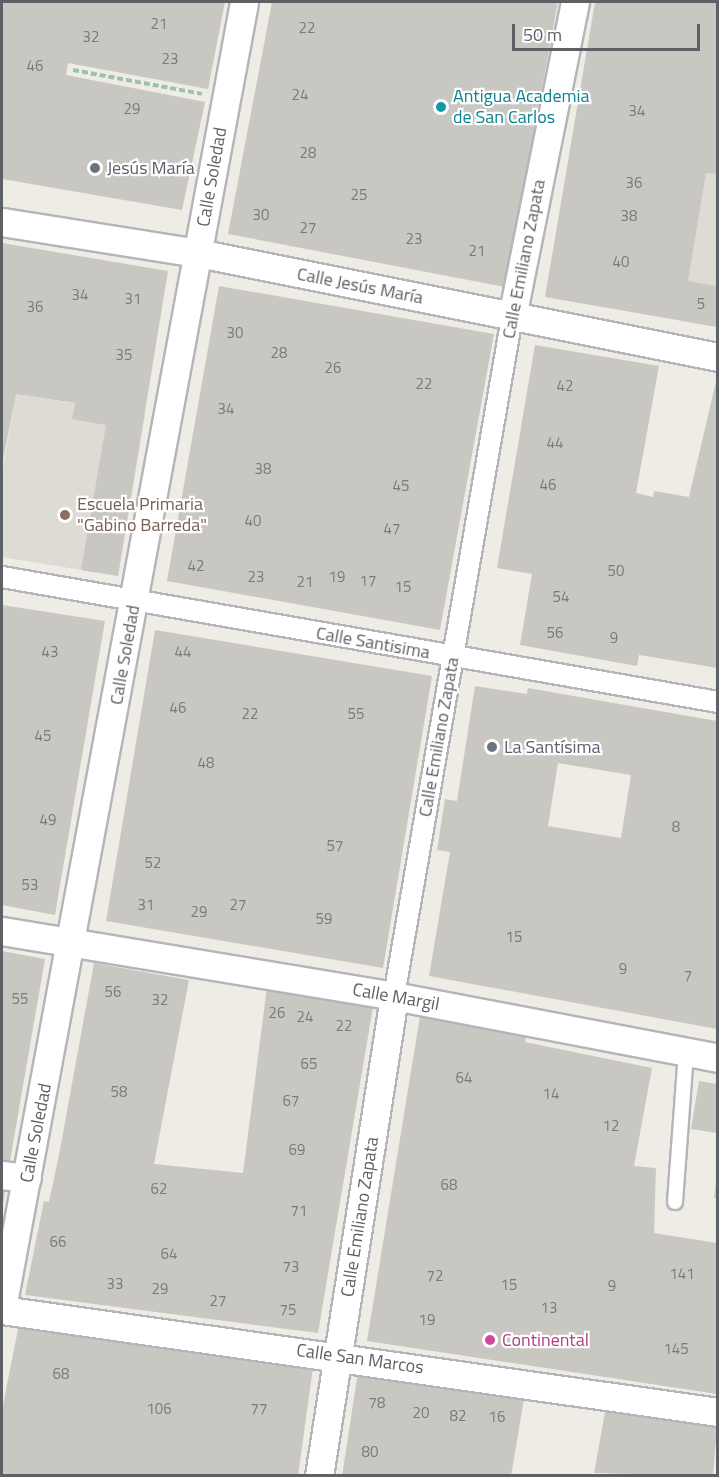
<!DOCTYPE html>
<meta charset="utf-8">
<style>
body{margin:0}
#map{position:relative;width:719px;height:1477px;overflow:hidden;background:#eeece5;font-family:"Titillium Web",sans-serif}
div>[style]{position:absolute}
.education>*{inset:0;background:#dddbd4}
.building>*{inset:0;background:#c9c7c2}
.path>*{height:4px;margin-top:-2px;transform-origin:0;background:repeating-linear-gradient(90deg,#9dc1aa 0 6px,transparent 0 9px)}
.roads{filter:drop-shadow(2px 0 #b2b5b9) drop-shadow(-2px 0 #b2b5b9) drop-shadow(0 2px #b2b5b9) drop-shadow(0 -2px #b2b5b9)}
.service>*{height:14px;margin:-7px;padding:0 7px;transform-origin:7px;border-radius:7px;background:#fff}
.pedestrian>*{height:20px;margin:-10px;padding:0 10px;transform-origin:10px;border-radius:10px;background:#fff}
.minor>*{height:27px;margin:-13.5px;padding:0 13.5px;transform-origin:13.5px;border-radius:13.5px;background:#fff}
.dots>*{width:16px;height:16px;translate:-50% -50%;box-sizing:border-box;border:3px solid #fff;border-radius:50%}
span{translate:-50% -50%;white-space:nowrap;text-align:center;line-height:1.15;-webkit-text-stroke:4.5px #fff;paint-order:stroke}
.number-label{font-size:15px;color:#787a7c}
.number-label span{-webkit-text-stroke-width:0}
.culture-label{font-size:18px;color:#0d838f}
.left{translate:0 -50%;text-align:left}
.worship-label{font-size:18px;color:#5b616d}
.street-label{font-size:18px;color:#5d6064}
.education-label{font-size:18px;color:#785e54}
.hotel-label{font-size:18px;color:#b23c85}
.frame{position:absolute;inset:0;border:3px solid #5d6064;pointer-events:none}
.scale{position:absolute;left:512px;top:24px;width:188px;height:27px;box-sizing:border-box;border:3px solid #5d6064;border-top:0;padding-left:8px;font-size:18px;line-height:21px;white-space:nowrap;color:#5d6064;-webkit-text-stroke:4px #fff;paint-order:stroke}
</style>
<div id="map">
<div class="education">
<div style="clip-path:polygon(706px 173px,717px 174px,717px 327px,681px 321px)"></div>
<div style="clip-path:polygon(16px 394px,145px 415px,118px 576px,2px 557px,2px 474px)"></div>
</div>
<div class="building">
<div style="clip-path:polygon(2px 2px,225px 2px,208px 89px,68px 63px,66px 75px,205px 102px,182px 210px,2px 179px)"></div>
<div style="clip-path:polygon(272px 2px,558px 2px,505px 287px,228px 234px)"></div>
<div style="clip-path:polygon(595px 2px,717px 2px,717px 174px,706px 173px,688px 281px,717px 286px,717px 327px,545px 297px)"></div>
<div style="clip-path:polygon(2px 243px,168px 271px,118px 576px,81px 570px,106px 425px,72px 419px,75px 403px,16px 394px,2px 466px)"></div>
<div style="clip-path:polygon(219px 286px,494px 334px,440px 630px,167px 581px)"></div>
<div style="clip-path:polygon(535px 345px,659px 366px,636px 493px,653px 497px,654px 491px,689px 497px,717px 377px,717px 668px,639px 655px,637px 666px,520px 645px,532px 574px,497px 568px)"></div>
<div style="clip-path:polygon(2px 605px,105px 621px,55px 915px,2px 905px)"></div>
<div style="clip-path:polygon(155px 630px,432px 676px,383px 968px,106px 921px)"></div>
<div style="clip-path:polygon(evenodd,475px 686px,527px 694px,528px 688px,717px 721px,717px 1029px,429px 976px,450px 852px,437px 850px,445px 799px,457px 801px,475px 686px,558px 763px,631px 775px,621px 838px,548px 826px,558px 763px)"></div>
<div style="clip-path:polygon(2px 951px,45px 959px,10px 1161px,2px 1160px)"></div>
<div style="clip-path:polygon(94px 963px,189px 980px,154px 1164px,243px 1173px,267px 987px,373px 1007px,318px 1333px,25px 1295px,44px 1201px,49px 1202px,59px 1155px)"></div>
<div style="clip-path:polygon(420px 1016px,527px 1033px,525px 1042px,652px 1068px,634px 1166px,656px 1168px,654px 1233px,717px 1243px,717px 1394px,367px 1341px)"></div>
<div style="clip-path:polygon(699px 1081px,717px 1084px,717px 1133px,691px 1129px)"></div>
<div style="clip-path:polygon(716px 1183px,717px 1184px,717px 1198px,714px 1198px)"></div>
<div style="clip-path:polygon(2px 1185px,6px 1185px,3px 1205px,2px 1205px)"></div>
<div style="clip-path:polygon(19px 1324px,313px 1367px,298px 1476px,2px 1476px,2px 1410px)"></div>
<div style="clip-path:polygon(358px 1372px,525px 1393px,511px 1476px,342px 1476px)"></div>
<div style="clip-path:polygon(606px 1407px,717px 1426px,713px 1476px,594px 1473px)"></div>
</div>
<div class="path">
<div style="left:73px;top:70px;width:131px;rotate:10.5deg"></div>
</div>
<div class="roads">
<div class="service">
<div style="left:675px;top:1202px;width:151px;rotate:-85.8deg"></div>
</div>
<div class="pedestrian">
<div style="left:2px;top:577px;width:727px;rotate:9.9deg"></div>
<div style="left:394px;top:996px;width:689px;rotate:-80.14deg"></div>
</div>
<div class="minor">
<div style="left:2px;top:222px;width:198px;rotate:9deg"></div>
<div style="left:198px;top:253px;width:530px;rotate:11.31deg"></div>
<div style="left:512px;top:317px;width:321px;rotate:-78.7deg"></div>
<div style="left:2px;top:931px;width:397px;rotate:9.4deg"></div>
<div style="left:394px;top:996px;width:330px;rotate:10.8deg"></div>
<div style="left:2px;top:1175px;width:25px;rotate:7deg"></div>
<div style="left:2px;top:1308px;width:1328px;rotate:-79.5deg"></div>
<div style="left:2px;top:1310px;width:723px;rotate:8.11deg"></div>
<div style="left:319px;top:1476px;width:486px;rotate:-81.1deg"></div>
</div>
</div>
<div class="dots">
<div style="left:441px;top:107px;background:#0f9aa8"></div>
<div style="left:95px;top:168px;background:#6b7280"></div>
<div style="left:65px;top:515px;background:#8d6e63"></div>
<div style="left:492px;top:747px;background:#6b7280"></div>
<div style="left:490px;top:1340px;background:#d1479c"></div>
</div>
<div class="number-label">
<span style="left:159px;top:24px">21</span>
<span style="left:307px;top:28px">22</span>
<span style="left:91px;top:37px">32</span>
<span style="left:170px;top:59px">23</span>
<span style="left:35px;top:66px">46</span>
<span style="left:300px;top:95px">24</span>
<span style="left:132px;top:109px">29</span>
<span style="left:637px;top:111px">34</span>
<span style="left:308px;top:153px">28</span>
<span style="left:634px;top:183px">36</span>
<span style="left:359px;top:195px">25</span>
<span style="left:261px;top:215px">30</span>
<span style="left:629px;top:216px">38</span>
<span style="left:308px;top:228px">27</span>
<span style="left:414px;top:239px">23</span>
<span style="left:477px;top:251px">21</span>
<span style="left:621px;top:262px">40</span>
<span style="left:80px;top:295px">34</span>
<span style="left:133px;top:299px">31</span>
<span style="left:701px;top:304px">5</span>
<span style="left:35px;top:307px">36</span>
<span style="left:235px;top:333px">30</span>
<span style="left:279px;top:353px">28</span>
<span style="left:124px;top:355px">35</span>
<span style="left:333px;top:368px">26</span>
<span style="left:424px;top:384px">22</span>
<span style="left:565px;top:386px">42</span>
<span style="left:226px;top:409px">34</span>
<span style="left:555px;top:443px">44</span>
<span style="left:263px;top:469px">38</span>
<span style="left:548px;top:485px">46</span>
<span style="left:401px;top:486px">45</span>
<span style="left:253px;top:521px">40</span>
<span style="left:392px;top:529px">47</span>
<span style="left:196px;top:566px">42</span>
<span style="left:616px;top:571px">50</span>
<span style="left:256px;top:577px">23</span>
<span style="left:337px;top:577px">19</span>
<span style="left:368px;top:581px">17</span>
<span style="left:305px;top:582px">21</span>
<span style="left:403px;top:587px">15</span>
<span style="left:561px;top:597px">54</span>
<span style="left:555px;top:633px">56</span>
<span style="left:614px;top:638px">9</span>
<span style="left:50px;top:652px">43</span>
<span style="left:183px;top:652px">44</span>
<span style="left:178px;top:708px">46</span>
<span style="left:250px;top:714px">22</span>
<span style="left:356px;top:714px">55</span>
<span style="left:43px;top:736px">45</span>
<span style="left:206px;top:763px">48</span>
<span style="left:48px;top:820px">49</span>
<span style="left:676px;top:827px">8</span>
<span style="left:335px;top:846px">57</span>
<span style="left:153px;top:863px">52</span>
<span style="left:30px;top:885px">53</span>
<span style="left:146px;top:905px">31</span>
<span style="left:238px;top:905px">27</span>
<span style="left:199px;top:912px">29</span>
<span style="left:324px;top:919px">59</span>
<span style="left:514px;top:937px">15</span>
<span style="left:623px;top:969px">9</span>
<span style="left:688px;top:976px">7</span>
<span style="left:113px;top:992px">56</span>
<span style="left:20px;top:999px">55</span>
<span style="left:160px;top:1000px">32</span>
<span style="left:277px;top:1013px">26</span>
<span style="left:305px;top:1017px">24</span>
<span style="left:344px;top:1026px">22</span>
<span style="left:309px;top:1064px">65</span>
<span style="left:464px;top:1078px">64</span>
<span style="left:119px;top:1092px">58</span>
<span style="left:551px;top:1094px">14</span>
<span style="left:291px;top:1101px">67</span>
<span style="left:611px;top:1126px">12</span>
<span style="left:297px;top:1150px">69</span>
<span style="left:449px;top:1185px">68</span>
<span style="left:159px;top:1189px">62</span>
<span style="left:299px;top:1211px">71</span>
<span style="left:58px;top:1242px">66</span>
<span style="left:169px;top:1254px">64</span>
<span style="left:291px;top:1267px">73</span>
<span style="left:682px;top:1274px">141</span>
<span style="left:435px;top:1276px">72</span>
<span style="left:115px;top:1284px">33</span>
<span style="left:509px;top:1285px">15</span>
<span style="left:612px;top:1286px">9</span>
<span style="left:160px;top:1289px">29</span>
<span style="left:218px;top:1301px">27</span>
<span style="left:549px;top:1308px">13</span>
<span style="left:288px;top:1310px">75</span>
<span style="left:427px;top:1320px">19</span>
<span style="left:676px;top:1349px">145</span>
<span style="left:61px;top:1374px">68</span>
<span style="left:377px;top:1403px">78</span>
<span style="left:159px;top:1409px">106</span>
<span style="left:259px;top:1409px">77</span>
<span style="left:421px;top:1413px">20</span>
<span style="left:458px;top:1416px">82</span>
<span style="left:497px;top:1417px">16</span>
<span style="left:370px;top:1452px">80</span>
</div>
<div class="culture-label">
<span class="left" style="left:453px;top:107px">Antigua Academia<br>de San Carlos</span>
</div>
<div class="worship-label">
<span class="left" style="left:107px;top:168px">Jesús María</span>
<span class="left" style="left:504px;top:747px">La Santísima</span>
</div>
<div class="street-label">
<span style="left:212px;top:177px;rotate:-80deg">Calle Soledad</span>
<span style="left:524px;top:259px;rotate:-79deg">Calle Emiliano Zapata</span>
<span style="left:360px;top:286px;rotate:11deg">Calle Jesús María</span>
<span style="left:373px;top:643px;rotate:10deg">Calle Santisima</span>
<span style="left:125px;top:655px;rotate:-80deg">Calle Soledad</span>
<span style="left:439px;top:737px;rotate:-80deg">Calle Emiliano Zapata</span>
<span style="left:396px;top:997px;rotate:10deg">Calle Margil</span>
<span style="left:36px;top:1133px;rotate:-79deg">Calle Soledad</span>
<span style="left:360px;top:1217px;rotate:-81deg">Calle Emiliano Zapata</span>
<span style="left:360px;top:1359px;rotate:8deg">Calle San Marcos</span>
</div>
<div class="education-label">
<span class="left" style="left:77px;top:515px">Escuela Primaria<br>"Gabino Barreda"</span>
</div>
<div class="hotel-label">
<span class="left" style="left:502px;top:1340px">Continental</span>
</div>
<div class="frame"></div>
<div class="scale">50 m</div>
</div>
